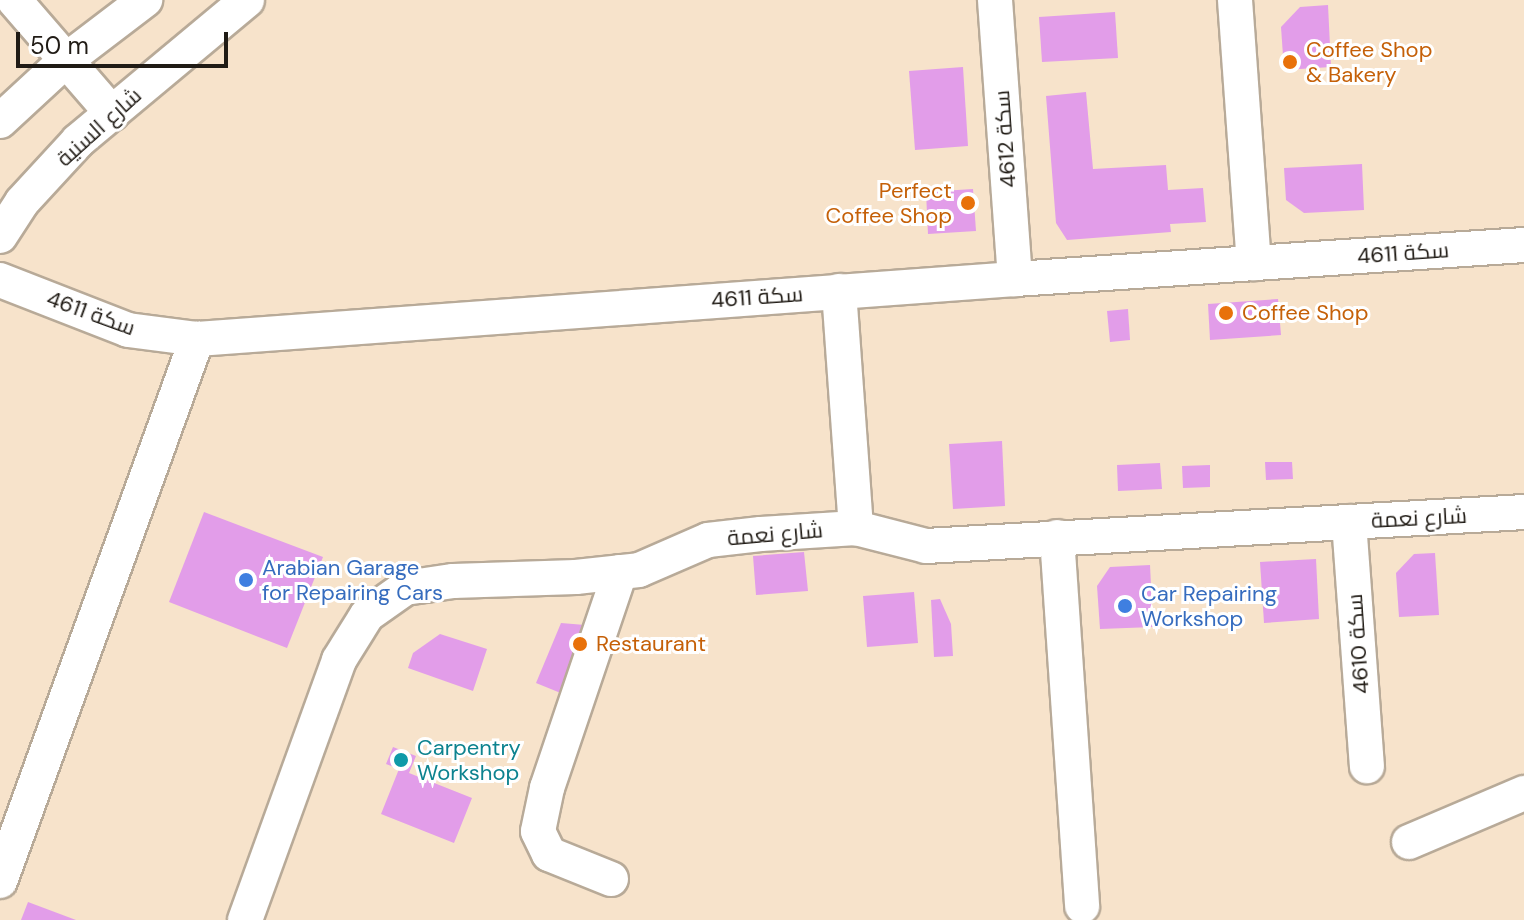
<!DOCTYPE html>
<meta charset="utf-8">
<style>
body{margin:0}
#map{position:relative;width:1524px;height:920px;overflow:hidden;background:#ffefdd;font-family:"DM Sans",Cairo,sans-serif}
div>[style]{position:absolute}
.built>*{inset:0;background:#f7e3cb}
.building>*{inset:0;background:#e29de9}
.roads{filter:drop-shadow(2px 0 #b8aa98) drop-shadow(-2px 0 #b8aa98) drop-shadow(0 2px #b8aa98) drop-shadow(0 -2px #b8aa98)}
.minor>*{height:34px;margin:-17px;padding:0 17px;transform-origin:17px;border-radius:17px;background:#fff}
.dots>*{width:22px;height:22px;translate:-50% -50%;box-sizing:border-box;border:4px solid #fff;border-radius:50%}
span{translate:-50% -50%;white-space:nowrap;text-align:center;line-height:1.15;-webkit-text-stroke:6px #fff;paint-order:stroke}
.food-label{font-size:22px;color:#c56008}
.left{translate:0 -50%;text-align:left}
.right{translate:-100% -50%;text-align:right}
.street-label{font-size:22px;color:#201b15}
.shop-label{font-size:22px;color:#366cbe}
.culture-label{font-size:22px;color:#0d838f}
.scale{position:absolute;left:16px;top:32px;width:212px;height:36px;box-sizing:border-box;border:4px solid #201b15;border-top:0;padding-left:10px;font-size:24px;line-height:28px;white-space:nowrap;color:#201b15;-webkit-text-stroke:6px #fff;paint-order:stroke}
</style>
<div id="map">
<div class="built">
<div style="clip-path:polygon(0 0,1524px 0,1524px 920px,0 920px)"></div>
</div>
<div class="building">
<div style="clip-path:polygon(1328px 5px,1331px 67px,1284px 70px,1281px 27px,1300px 7px)"></div>
<div style="clip-path:polygon(1115px 12px,1118px 58px,1042px 62px,1039px 17px)"></div>
<div style="clip-path:polygon(963px 67px,968px 146px,915px 150px,909px 71px)"></div>
<div style="clip-path:polygon(1086px 92px,1093px 169px,1166px 165px,1168px 190px,1203px 188px,1206px 222px,1170px 224px,1171px 232px,1067px 240px,1056px 223px,1046px 96px)"></div>
<div style="clip-path:polygon(1362px 164px,1364px 210px,1304px 213px,1286px 200px,1284px 168px)"></div>
<div style="clip-path:polygon(973px 189px,976px 231px,928px 234px,926px 192px)"></div>
<div style="clip-path:polygon(1278px 299px,1281px 335px,1210px 340px,1208px 304px)"></div>
<div style="clip-path:polygon(1128px 309px,1130px 340px,1110px 342px,1107px 311px)"></div>
<div style="clip-path:polygon(1002px 441px,1005px 506px,953px 509px,949px 444px)"></div>
<div style="clip-path:polygon(1265px 462px,1292px 462px,1293px 479px,1266px 480px)"></div>
<div style="clip-path:polygon(1160px 463px,1162px 489px,1118px 491px,1117px 465px)"></div>
<div style="clip-path:polygon(1210px 465px,1210px 487px,1183px 488px,1182px 466px)"></div>
<div style="clip-path:polygon(204px 512px,323px 557px,287px 648px,169px 602px)"></div>
<div style="clip-path:polygon(804px 552px,808px 591px,756px 595px,753px 556px)"></div>
<div style="clip-path:polygon(1435px 553px,1439px 615px,1399px 617px,1396px 573px,1414px 554px)"></div>
<div style="clip-path:polygon(1316px 559px,1319px 619px,1264px 623px,1260px 562px)"></div>
<div style="clip-path:polygon(1150px 565px,1153px 627px,1100px 629px,1097px 586px,1110px 567px)"></div>
<div style="clip-path:polygon(914px 592px,918px 643px,867px 647px,863px 596px)"></div>
<div style="clip-path:polygon(940px 599px,951px 624px,953px 656px,934px 657px,931px 600px)"></div>
<div style="clip-path:polygon(561px 623px,597px 626px,568px 696px,536px 683px)"></div>
<div style="clip-path:polygon(440px 634px,487px 649px,473px 691px,408px 668px,413px 653px)"></div>
<div style="clip-path:polygon(393px 747px,416px 756px,409px 773px,472px 798px,454px 843px,381px 814px,399px 769px,386px 764px)"></div>
<div style="clip-path:polygon(28px 902px,76px 920px,21px 920px)"></div>
</div>
<div class="roads">
<div class="minor">
<div style="left:14px;top:0;width:150px;rotate:49.1deg"></div>
<div style="left:995px;top:0;width:280px;rotate:85.9deg"></div>
<div style="left:1235px;top:0;width:264px;rotate:85.9deg"></div>
<div style="left:0;top:121px;width:88px;rotate:-42.7deg"></div>
<div style="left:65px;top:61px;width:101px;rotate:-37.3deg"></div>
<div style="left:0;top:236px;width:40px;rotate:-57.1deg"></div>
<div style="left:22px;top:202px;width:83px;rotate:-47.4deg"></div>
<div style="left:78px;top:141px;width:220px;rotate:-39.8deg"></div>
<div style="left:0;top:280px;width:137px;rotate:21.3deg"></div>
<div style="left:128px;top:330px;width:70px;rotate:7.4deg"></div>
<div style="left:197px;top:339px;width:820px;rotate:-4.2deg"></div>
<div style="left:1015px;top:279px;width:510px;rotate:-3.82deg"></div>
<div style="left:839px;top:291px;width:238px;rotate:85.9deg"></div>
<div style="left:1349px;top:522px;width:245px;rotate:85.8deg"></div>
<div style="left:1057px;top:537px;width:370px;rotate:86.1deg"></div>
<div style="left:1409px;top:842px;width:125px;rotate:-23.1deg"></div>
<div style="left:611px;top:879px;width:67px;rotate:-158deg"></div>
<div style="left:549px;top:854px;width:25px;rotate:-116deg"></div>
<div style="left:538px;top:831px;width:44px;rotate:-78.2deg"></div>
<div style="left:547px;top:788px;width:228px;rotate:-71.3deg"></div>
<div style="left:0;top:881px;width:577px;rotate:-70.03deg"></div>
<div style="left:245px;top:920px;width:276px;rotate:-70.1deg"></div>
<div style="left:339px;top:660px;width:53px;rotate:-58.1deg"></div>
<div style="left:367px;top:615px;width:47px;rotate:-35.4deg"></div>
<div style="left:405px;top:588px;width:49px;rotate:-8.3deg"></div>
<div style="left:453px;top:581px;width:123px;rotate:-1.9deg"></div>
<div style="left:576px;top:577px;width:63px;rotate:-6.3deg"></div>
<div style="left:639px;top:570px;width:75px;rotate:-23.5deg"></div>
<div style="left:708px;top:540px;width:53px;rotate:-6.5deg"></div>
<div style="left:761px;top:534px;width:95px;rotate:-3.6deg"></div>
<div style="left:856px;top:528px;width:72px;rotate:14.4deg"></div>
<div style="left:926px;top:546px;width:599px;rotate:-3.25deg"></div>
</div>
</div>
<div class="dots">
<div style="left:1290px;top:62px;background:#e8710a"></div>
<div style="left:968px;top:203px;background:#e8710a"></div>
<div style="left:1226px;top:313px;background:#e8710a"></div>
<div style="left:246px;top:580px;background:#3f7fe0"></div>
<div style="left:1125px;top:606px;background:#3f7fe0"></div>
<div style="left:580px;top:644px;background:#e8710a"></div>
<div style="left:401px;top:760px;background:#0f9aa8"></div>
</div>
<div class="food-label">
<span class="left" style="left:1306px;top:62px">Coffee Shop<br>&amp; Bakery</span>
<span class="right" style="left:952px;top:203px">Perfect<br>Coffee Shop</span>
<span class="left" style="left:1242px;top:313px">Coffee Shop</span>
<span class="left" style="left:596px;top:644px">Restaurant</span>
</div>
<div class="street-label">
<span style="left:99px;top:127px;rotate:-42deg">شارع السنية</span>
<span style="left:1005px;top:139px;rotate:-94deg">سكة 4612</span>
<span style="left:1403px;top:253px;rotate:-4deg">سكة 4611</span>
<span style="left:757px;top:297px;rotate:-4deg">سكة 4611</span>
<span style="left:91px;top:313px;rotate:20deg">سكة 4611</span>
<span style="left:1419px;top:518px;rotate:-3deg">شارع نعمة</span>
<span style="left:775px;top:534px;rotate:-5deg">شارع نعمة</span>
<span style="left:1358px;top:644px;rotate:-94deg">سكة 4610</span>
</div>
<div class="shop-label">
<span class="left" style="left:262px;top:580px">Arabian Garage<br>for Repairing Cars</span>
<span class="left" style="left:1141px;top:606px">Car Repairing<br>Workshop</span>
</div>
<div class="culture-label">
<span class="left" style="left:417px;top:760px">Carpentry<br>Workshop</span>
</div>
<div class="scale">50 m</div>
</div>
